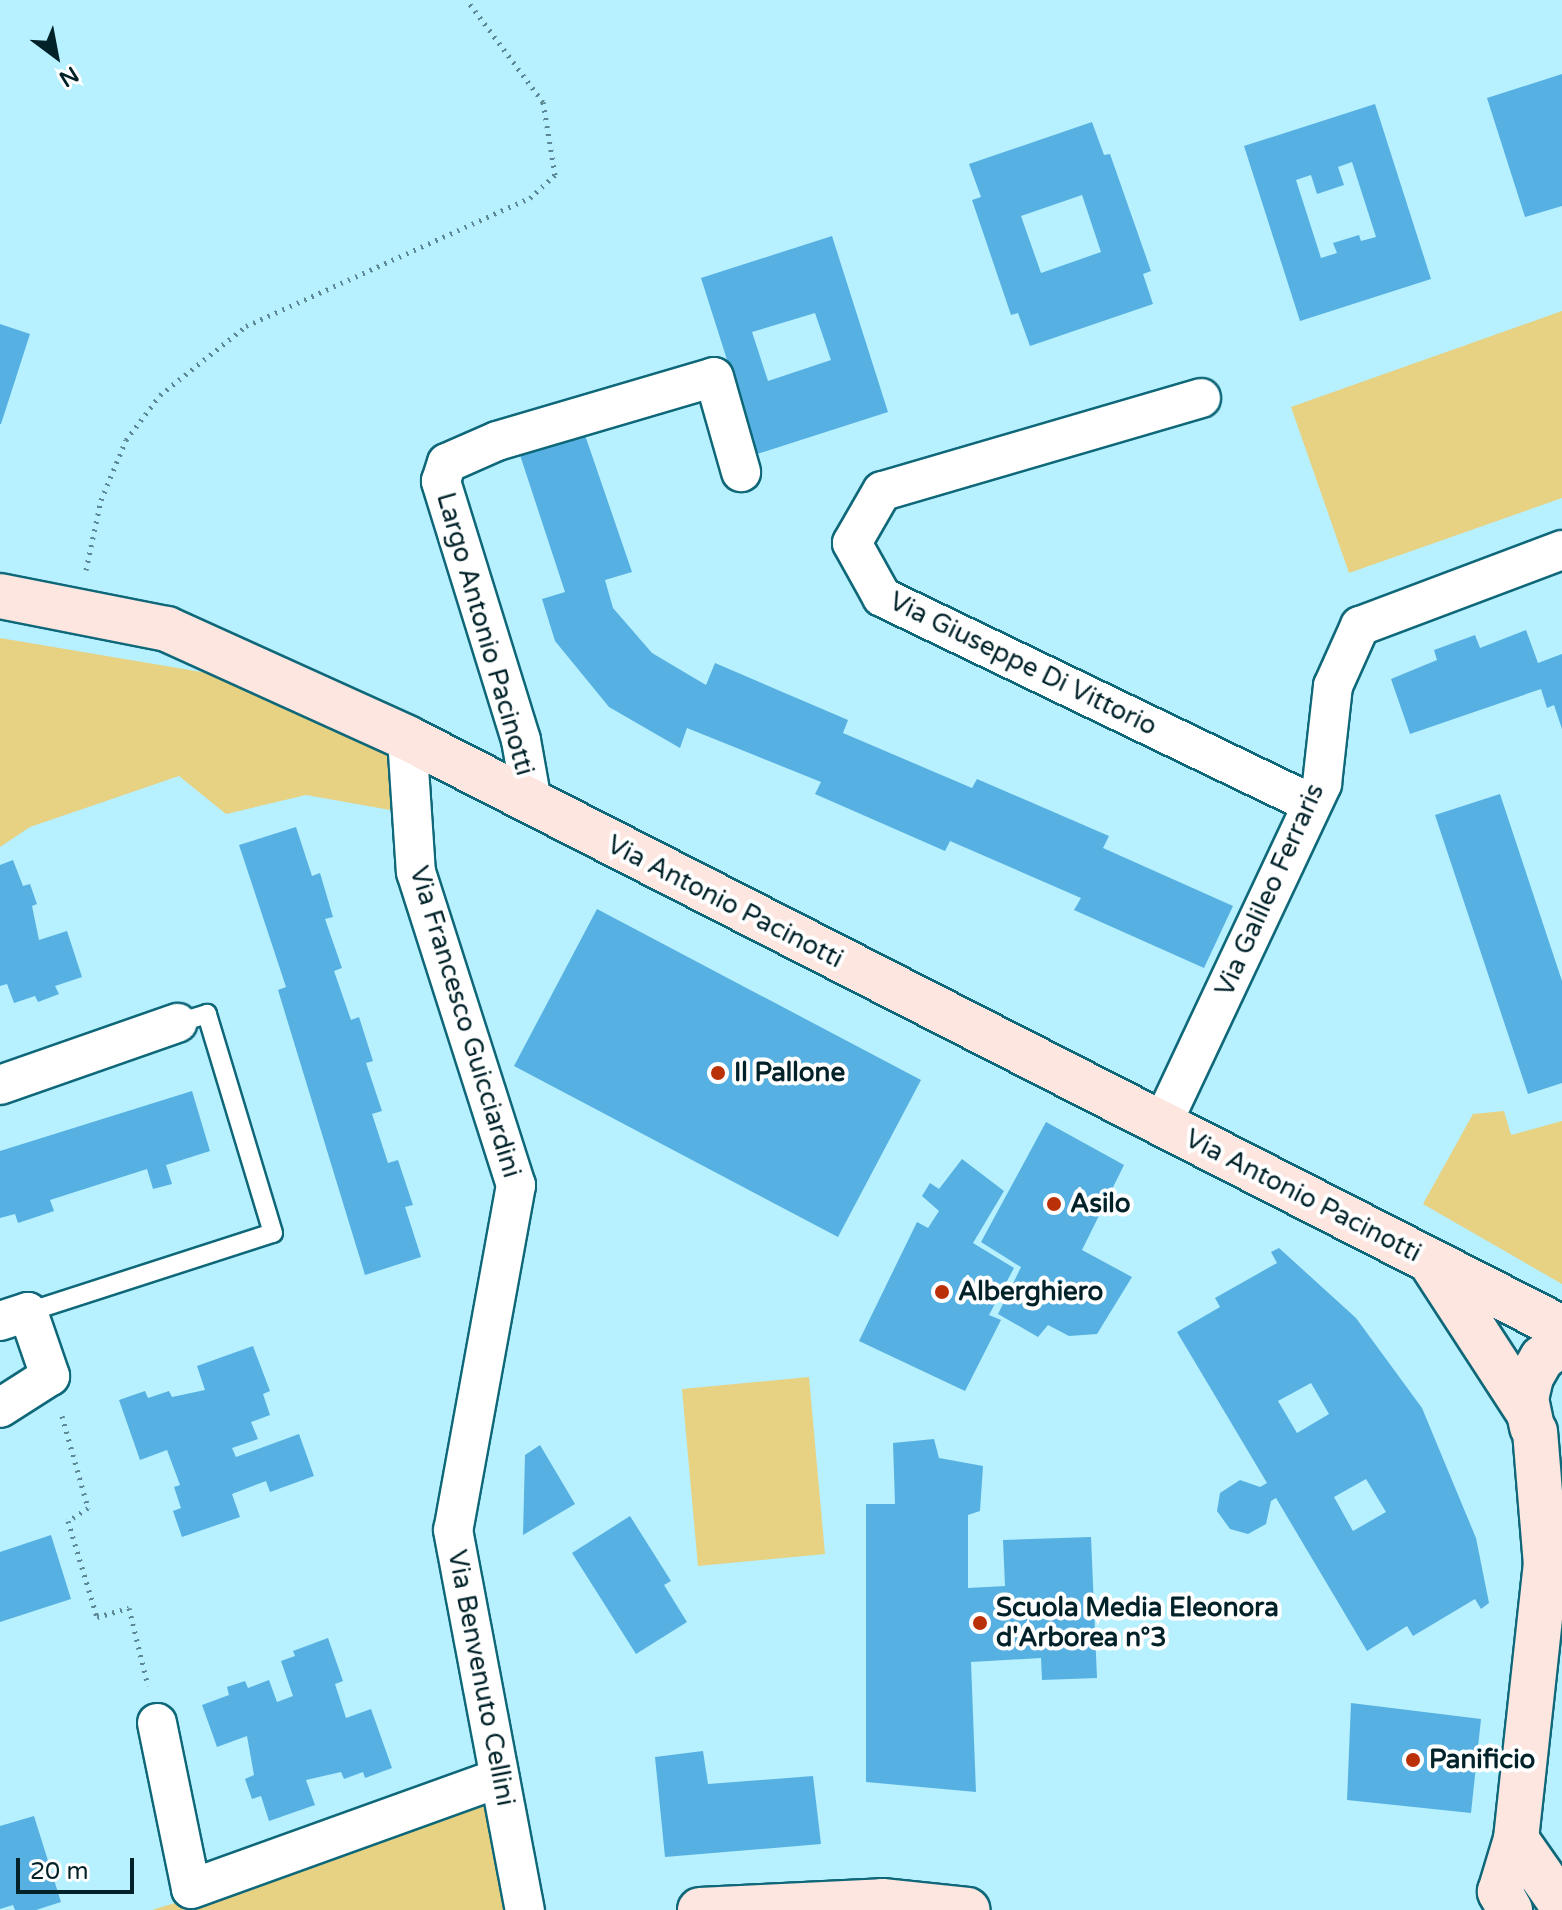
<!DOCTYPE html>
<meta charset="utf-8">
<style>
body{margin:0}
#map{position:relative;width:1562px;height:1910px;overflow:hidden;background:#b7f0fe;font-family:"Varela Round",sans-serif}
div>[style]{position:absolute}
.green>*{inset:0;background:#e7d183}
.building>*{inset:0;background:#56b1e2}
.path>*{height:5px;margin-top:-2.5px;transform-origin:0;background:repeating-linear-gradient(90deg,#5b8892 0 2px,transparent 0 8px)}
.roads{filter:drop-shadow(2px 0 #0f6879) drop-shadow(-2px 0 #0f6879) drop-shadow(0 2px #0f6879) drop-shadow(0 -2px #0f6879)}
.lane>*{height:18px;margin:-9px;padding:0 9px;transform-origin:9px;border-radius:9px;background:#fff}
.street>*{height:38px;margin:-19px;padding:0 19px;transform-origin:19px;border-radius:19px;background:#fff}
.secondary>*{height:44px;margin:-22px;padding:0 22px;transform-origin:22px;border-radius:22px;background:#fee6e0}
.dots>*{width:22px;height:22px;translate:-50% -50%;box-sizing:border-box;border:4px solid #fff;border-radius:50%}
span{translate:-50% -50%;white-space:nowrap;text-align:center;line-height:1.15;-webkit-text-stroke:8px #fff;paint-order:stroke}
.street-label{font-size:26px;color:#012229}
.poi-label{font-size:26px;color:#012229;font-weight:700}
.left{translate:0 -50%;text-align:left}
.north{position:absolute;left:16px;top:16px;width:80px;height:80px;-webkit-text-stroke:6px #fff;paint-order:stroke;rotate:148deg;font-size:22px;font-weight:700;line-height:32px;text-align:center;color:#012229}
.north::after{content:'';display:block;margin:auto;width:28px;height:36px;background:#012229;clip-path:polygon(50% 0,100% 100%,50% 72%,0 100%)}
.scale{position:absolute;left:16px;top:1858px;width:118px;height:36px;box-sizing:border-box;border:4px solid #012229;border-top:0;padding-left:10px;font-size:24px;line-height:28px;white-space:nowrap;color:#012229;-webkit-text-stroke:6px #fff;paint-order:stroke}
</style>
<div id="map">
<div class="green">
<div style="clip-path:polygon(1562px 311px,1562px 498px,1349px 573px,1291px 407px)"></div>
<div style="clip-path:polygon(0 638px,237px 678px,398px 747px,396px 811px,306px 795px,226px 814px,179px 776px,30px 827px,0 847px)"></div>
<div style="clip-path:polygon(1504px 1111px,1511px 1135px,1562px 1121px,1562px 1284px,1423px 1204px,1473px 1114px)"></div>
<div style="clip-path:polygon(809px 1377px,825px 1554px,698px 1566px,682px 1389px)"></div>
<div style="clip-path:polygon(490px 1803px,512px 1910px,152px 1910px,281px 1871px)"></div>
</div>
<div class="building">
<div style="clip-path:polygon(1562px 74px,1562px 206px,1525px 217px,1487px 98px)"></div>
<div style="clip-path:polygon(evenodd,1375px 104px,1431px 279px,1300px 321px,1244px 146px,1375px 104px,1352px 162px,1376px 237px,1361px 241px,1359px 235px,1333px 243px,1337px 253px,1321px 258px,1296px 180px,1311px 175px,1317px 194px,1344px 185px,1338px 167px,1352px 162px)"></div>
<div style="clip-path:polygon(evenodd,1092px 122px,1104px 155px,1110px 154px,1151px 271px,1143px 274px,1153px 304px,1030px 346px,1018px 313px,1011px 315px,972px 200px,981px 197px,969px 164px,1092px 122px,1082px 195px,1101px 252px,1041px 273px,1021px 216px,1082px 195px)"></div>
<div style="clip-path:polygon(evenodd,832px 236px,888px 412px,757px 454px,701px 278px,832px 236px,815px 313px,831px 360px,768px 381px,752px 332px,815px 313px)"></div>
<div style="clip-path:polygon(0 324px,30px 334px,1px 424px,0 424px)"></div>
<div style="clip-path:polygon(585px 435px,632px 572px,605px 580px,613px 608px,652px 653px,706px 685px,715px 663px,848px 720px,843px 733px,972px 788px,977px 779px,1109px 836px,1103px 848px,1233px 906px,1204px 968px,1074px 910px,1081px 898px,950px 841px,945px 851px,815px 794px,821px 782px,687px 728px,680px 748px,609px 707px,555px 641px,542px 599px,565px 592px,519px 452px)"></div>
<div style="clip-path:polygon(1526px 630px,1538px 663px,1562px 654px,1562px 729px,1554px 705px,1547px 708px,1541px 689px,1410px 734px,1391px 679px,1437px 660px,1434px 650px,1475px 635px,1480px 648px)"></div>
<div style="clip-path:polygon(1500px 794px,1562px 981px,1562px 1083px,1528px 1094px,1435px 815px)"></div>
<div style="clip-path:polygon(296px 827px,312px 876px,320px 873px,333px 917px,325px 919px,342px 968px,334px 971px,351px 1020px,359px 1017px,373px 1061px,366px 1063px,382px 1111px,372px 1114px,388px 1163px,398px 1160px,413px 1205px,405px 1207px,421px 1257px,365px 1275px,278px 990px,286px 987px,239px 845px)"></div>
<div style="clip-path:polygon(13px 860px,23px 886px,30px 884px,37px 904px,32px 906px,39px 940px,67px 931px,82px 977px,55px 986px,59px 994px,38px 1002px,35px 996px,14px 1003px,7px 984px,0 986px,0 865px)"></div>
<div style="clip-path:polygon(597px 909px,921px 1080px,838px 1237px,514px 1066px)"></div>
<div style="clip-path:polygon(192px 1091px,210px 1151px,166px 1165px,172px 1184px,153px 1189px,147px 1169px,50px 1200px,54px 1211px,18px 1223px,15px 1214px,0 1218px,0 1151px)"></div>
<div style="clip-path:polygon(1046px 1122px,1124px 1165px,1082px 1250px,1132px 1277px,1097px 1334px,1069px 1336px,1048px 1325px,1038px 1337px,998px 1314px,1021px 1267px,981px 1242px)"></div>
<div style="clip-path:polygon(962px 1159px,1004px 1191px,973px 1243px,1014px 1268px,989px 1315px,1001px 1320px,965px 1391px,859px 1341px,917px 1222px,928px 1228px,939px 1211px,922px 1196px,930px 1183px,939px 1189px)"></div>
<div style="clip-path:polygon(evenodd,1279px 1248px,1356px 1318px,1422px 1408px,1476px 1538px,1489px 1603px,1481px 1609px,1475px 1599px,1413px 1636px,1407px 1626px,1367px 1651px,1276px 1498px,1271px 1501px,1266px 1524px,1248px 1534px,1230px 1529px,1217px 1511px,1220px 1493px,1240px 1480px,1260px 1487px,1267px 1483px,1177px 1332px,1220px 1307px,1215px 1298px,1277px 1263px,1271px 1252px,1279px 1248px,1311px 1383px,1329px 1414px,1297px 1433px,1278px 1401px,1311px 1383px,1279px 1248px,1366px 1479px,1386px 1512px,1353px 1531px,1334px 1497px,1366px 1479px)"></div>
<div style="clip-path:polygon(253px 1346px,270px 1391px,263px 1394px,270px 1415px,251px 1422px,258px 1439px,232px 1448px,236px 1457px,299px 1434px,314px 1476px,270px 1492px,266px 1481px,232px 1494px,240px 1517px,182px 1537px,173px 1511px,181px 1508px,174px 1487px,180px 1485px,167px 1450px,140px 1460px,119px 1400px,145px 1391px,148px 1398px,169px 1391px,172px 1397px,205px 1390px,197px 1366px)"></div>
<div style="clip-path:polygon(934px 1439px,939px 1458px,983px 1466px,980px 1511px,968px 1515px,968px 1588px,1005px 1586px,1003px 1540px,1091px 1537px,1097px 1678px,1042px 1680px,1041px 1658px,971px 1662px,976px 1792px,866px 1782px,866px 1504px,895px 1504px,893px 1443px)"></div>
<div style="clip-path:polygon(540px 1445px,575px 1504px,523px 1535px,525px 1455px)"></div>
<div style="clip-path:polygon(630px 1516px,671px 1581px,664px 1585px,687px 1622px,636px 1654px,572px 1553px)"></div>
<div style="clip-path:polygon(51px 1535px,71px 1599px,0 1622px,0 1552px)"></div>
<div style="clip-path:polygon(328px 1638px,343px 1681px,335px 1684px,346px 1718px,371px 1709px,392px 1768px,365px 1778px,363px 1772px,344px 1779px,341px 1772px,306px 1780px,315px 1805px,269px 1821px,261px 1796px,252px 1799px,245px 1779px,254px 1775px,247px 1736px,217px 1747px,202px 1705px,229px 1695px,227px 1687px,245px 1681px,248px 1688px,269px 1680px,277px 1702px,293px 1696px,281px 1661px,295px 1656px,293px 1651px)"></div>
<div style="clip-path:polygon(1351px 1703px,1481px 1719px,1471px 1813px,1347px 1800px)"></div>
<div style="clip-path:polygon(703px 1751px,708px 1784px,813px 1776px,821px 1844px,665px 1857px,655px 1757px)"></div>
<div style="clip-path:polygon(34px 1816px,61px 1902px,36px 1910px,15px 1910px,13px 1905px,0 1909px,0 1826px)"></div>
</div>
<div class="path">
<div style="left:86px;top:570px;width:72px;rotate:-77.9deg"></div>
<div style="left:101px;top:500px;width:65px;rotate:-67.4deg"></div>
<div style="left:126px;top:440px;width:56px;rotate:-52.9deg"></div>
<div style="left:160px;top:395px;width:110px;rotate:-38.7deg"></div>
<div style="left:246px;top:326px;width:312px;rotate:-24.3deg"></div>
<div style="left:530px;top:198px;width:34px;rotate:-43deg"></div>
<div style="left:555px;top:175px;width:74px;rotate:-99.3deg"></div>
<div style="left:543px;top:102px;width:127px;rotate:-126.7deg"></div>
<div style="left:62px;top:1416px;width:96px;rotate:74.2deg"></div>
<div style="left:88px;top:1508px;width:24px;rotate:147deg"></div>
<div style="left:68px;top:1521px;width:100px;rotate:73.2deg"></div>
<div style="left:97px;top:1617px;width:33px;rotate:-16deg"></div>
<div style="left:129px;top:1608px;width:80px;rotate:76.3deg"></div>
</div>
<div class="roads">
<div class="lane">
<div style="left:28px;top:1312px;width:257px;rotate:-17.9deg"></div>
<div style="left:273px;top:1233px;width:229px;rotate:-106.8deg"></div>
<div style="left:207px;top:1014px;width:31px;rotate:163deg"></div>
</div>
<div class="street">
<div style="left:1201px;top:398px;width:332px;rotate:163.7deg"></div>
<div style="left:882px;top:491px;width:60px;rotate:120deg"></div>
<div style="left:852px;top:543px;width:62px;rotate:60.9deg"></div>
<div style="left:882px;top:597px;width:477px;rotate:25.7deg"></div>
<div style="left:407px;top:738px;width:134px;rotate:86.2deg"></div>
<div style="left:416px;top:872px;width:329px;rotate:72.3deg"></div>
<div style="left:516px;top:1185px;width:351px;rotate:100.3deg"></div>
<div style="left:453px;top:1530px;width:387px;rotate:79.3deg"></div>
<div style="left:532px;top:802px;width:63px;rotate:-100.1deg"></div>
<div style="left:521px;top:740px;width:271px;rotate:-107.2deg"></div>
<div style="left:441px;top:481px;width:19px;rotate:-72deg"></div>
<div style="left:447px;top:463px;width:55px;rotate:-23.7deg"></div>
<div style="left:497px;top:441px;width:226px;rotate:-16.4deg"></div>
<div style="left:714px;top:377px;width:99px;rotate:74.1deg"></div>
<div style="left:0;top:1085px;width:188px;rotate:-19.3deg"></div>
<div style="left:1162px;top:1124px;width:376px;rotate:-64.8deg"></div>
<div style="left:1322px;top:784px;width:99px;rotate:-83.6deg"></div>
<div style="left:1333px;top:686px;width:66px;rotate:-65.8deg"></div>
<div style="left:1360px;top:626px;width:216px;rotate:-20.6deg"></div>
<div style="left:0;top:1321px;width:29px;rotate:-18deg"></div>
<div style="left:28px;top:1312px;width:68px;rotate:71deg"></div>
<div style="left:50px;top:1376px;width:59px;rotate:147.4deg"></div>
<div style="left:157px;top:1723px;width:169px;rotate:78.4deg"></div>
<div style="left:191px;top:1889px;width:328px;rotate:-19.8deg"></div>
</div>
<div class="secondary">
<div style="left:0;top:596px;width:170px;rotate:11.2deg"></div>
<div style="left:167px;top:629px;width:264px;rotate:24.4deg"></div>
<div style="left:407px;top:738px;width:1297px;rotate:27.06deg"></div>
<div style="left:1432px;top:1264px;width:176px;rotate:57deg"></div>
<div style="left:1532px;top:1427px;width:29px;rotate:-102deg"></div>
<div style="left:1526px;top:1399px;width:23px;rotate:-77deg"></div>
<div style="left:1531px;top:1377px;width:22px;rotate:-60deg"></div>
<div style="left:1542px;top:1358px;width:24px;rotate:-35deg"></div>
<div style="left:1516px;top:1839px;width:80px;rotate:55.1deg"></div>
<div style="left:700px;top:1910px;width:182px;rotate:-2.8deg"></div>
<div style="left:882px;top:1901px;width:86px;rotate:6deg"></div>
<div style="left:1510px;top:1910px;width:21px;rotate:-119deg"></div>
<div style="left:1500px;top:1892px;width:55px;rotate:-73.2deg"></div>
<div style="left:1516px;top:1839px;width:276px;rotate:-83.8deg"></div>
<div style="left:1546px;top:1565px;width:134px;rotate:-94.7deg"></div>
</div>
</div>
<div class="dots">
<div style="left:718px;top:1073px;background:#ba3008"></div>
<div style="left:1054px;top:1204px;background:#ba3008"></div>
<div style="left:942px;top:1292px;background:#ba3008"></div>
<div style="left:980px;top:1623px;background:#ba3008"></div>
<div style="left:1413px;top:1760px;background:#ba3008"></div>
</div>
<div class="street-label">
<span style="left:485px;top:634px;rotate:74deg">Largo Antonio Pacinotti</span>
<span style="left:1023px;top:664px;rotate:26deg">Via Giuseppe Di Vittorio</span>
<span style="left:1270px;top:890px;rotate:-66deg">Via Galileo Ferraris</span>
<span style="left:725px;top:902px;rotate:27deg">Via Antonio Pacinotti</span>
<span style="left:465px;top:1022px;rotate:73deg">Via Francesco Guicciardini</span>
<span style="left:1303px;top:1196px;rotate:27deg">Via Antonio Pacinotti</span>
<span style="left:481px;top:1678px;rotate:79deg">Via Benvenuto Cellini</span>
</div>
<div class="poi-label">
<span class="left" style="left:734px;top:1073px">Il Pallone</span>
<span class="left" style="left:1070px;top:1204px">Asilo</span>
<span class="left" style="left:958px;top:1292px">Alberghiero</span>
<span class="left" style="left:996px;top:1623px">Scuola Media Eleonora<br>d'Arborea n°3</span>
<span class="left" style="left:1429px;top:1760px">Panificio</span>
</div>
<div class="north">N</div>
<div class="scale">20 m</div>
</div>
